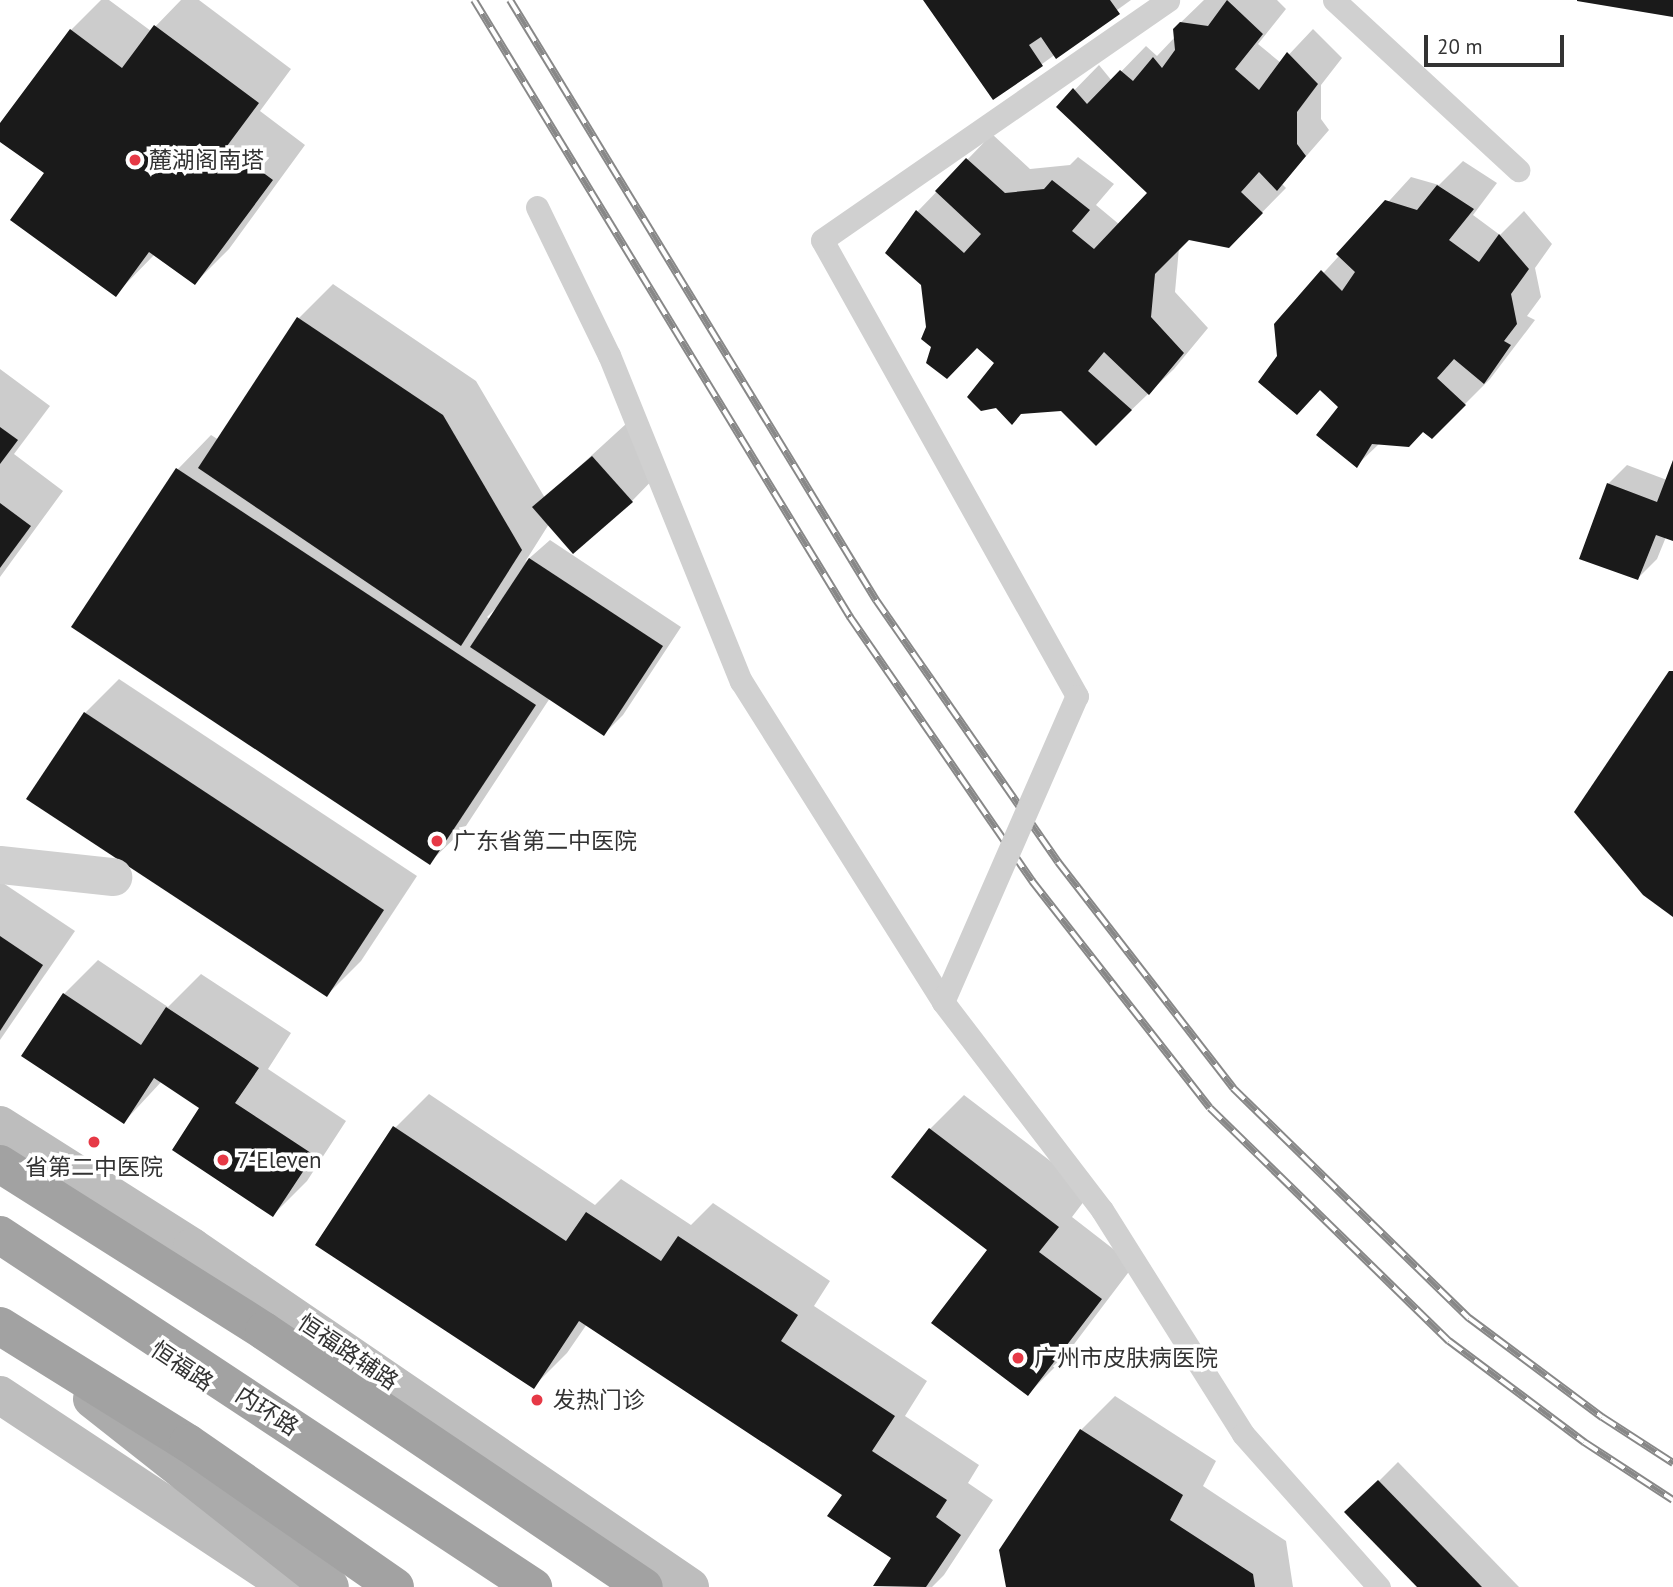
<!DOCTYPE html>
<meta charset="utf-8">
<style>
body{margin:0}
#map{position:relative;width:1673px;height:1587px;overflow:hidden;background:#fff;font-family:"PT Sans","Noto Sans SC",sans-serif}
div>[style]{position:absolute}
.shadow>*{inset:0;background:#0003}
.building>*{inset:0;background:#1a1a1a}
.service>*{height:23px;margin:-11.5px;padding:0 11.5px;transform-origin:11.5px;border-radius:11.5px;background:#d0d0d0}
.minor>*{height:38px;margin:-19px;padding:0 19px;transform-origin:19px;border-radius:19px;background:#d0d0d0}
.secondary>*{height:38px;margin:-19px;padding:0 19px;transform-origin:19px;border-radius:19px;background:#bdbdbd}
.primary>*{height:38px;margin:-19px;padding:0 19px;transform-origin:19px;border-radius:19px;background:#ababab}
.trunk>*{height:38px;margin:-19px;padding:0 19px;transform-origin:19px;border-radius:19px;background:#a2a2a2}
.rail>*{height:8px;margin-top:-4px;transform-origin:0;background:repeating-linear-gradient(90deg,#fff 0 16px,#888 0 32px);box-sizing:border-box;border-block:2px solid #888}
.service-bridge>*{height:23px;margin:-11.5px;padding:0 11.5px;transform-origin:11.5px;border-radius:11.5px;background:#d0d0d0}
.dots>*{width:19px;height:19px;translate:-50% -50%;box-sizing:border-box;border:4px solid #fff;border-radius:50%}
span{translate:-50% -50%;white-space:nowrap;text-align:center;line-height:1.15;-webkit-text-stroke:7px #fff;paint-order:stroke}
.poi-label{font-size:23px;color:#333}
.left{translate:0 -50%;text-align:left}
.street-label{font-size:23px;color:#333}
.scale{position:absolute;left:1424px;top:35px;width:140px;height:32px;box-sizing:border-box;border:4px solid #333;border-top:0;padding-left:9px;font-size:21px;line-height:24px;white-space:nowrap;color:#333;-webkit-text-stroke:5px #fff;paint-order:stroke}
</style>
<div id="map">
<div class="shadow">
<div style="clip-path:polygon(101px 0,109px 0,151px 31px,181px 0,199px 0,291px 69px,260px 111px,305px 145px,229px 249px,195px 283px,155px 254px,115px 295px,46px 173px,0 139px,0 126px,71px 30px)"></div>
<div style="clip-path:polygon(925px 0,1131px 0,1042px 64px)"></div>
<div style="clip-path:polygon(1204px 0,1277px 0,1286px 9px,1258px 44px,1281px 63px,1313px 29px,1342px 58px,1321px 85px,1321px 119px,1329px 130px,1282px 184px,1286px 188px,1228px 247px,1189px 238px,1179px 248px,1175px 292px,1208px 328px,1174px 369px,1096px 444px,1062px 409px,977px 346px,933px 347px,922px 284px,887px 253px,918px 211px,992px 134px,1030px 169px,1070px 165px,1078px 157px,1114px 184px,1096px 205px,1120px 225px,1150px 193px,1058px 107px,1099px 65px,1112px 81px,1146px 46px,1157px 56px,1175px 37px,1174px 29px)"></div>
<div style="clip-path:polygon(1463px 161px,1497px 183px,1473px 215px,1500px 235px,1524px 211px,1552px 244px,1535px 268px,1541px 297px,1527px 316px,1535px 320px,1490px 379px,1432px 437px,1423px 431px,1380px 443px,1357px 465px,1340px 407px,1279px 357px,1276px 325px,1411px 177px,1439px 185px)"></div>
<div style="clip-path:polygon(evenodd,333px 284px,476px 381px,545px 498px,627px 423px,665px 467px,632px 501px,549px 524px,525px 562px,550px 540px,681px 627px,623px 715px,604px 734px,550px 698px,464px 829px,430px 862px,73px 627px,178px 469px,211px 435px,219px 440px,299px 318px,333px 284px,496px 608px,491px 620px,487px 617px,496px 608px)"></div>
<div style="clip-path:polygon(0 369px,50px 406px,14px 454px,63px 491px,0 577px)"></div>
<div style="clip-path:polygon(1673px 464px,1673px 539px,1666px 537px,1657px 559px,1638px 578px,1608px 484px,1627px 465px,1667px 480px)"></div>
<div style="clip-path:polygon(119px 679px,417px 876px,361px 961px,327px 995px,85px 713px)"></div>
<div style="clip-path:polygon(0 881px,75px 931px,0 1040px)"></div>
<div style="clip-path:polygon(98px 960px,168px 1007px,201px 974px,291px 1033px,268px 1069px,346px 1121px,307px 1181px,273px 1215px,201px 1108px,162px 1081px,124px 1122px,64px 994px)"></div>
<div style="clip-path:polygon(429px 1094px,595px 1205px,621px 1179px,691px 1225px,713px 1203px,830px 1281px,814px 1306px,927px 1381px,905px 1416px,979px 1465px,968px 1483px,993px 1500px,944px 1575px,932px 1587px,875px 1585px,893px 1558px,844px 1495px,587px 1324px,567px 1353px,533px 1387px,395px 1128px)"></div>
<div style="clip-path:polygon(964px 1095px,1091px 1192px,1072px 1217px,1134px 1265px,1062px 1360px,1028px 1394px,989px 1249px,930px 1129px)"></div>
<div style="clip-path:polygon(1115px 1396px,1216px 1461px,1203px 1486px,1286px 1541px,1293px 1587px,1008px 1587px,1081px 1430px)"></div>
<div style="clip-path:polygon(1398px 1462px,1519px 1587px,1419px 1587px,1347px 1513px)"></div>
</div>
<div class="building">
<div style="clip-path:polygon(923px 0,1110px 0,1120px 14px,1056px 59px,1041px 37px,1029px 45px,1043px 66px,993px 100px)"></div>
<div style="clip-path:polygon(1227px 0,1263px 34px,1235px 69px,1259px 90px,1287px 52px,1318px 84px,1297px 112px,1297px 144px,1306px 156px,1277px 191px,1259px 172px,1241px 192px,1263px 213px,1229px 248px,1189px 240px,1155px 274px,1151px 317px,1184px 353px,1149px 395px,1104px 352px,1088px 371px,1132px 410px,1096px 446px,1061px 411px,1021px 414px,1012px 425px,996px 408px,981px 411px,967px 397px,994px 363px,977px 348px,947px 379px,926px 363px,931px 347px,921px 339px,926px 327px,921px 285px,885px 253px,916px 210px,964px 253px,981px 234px,935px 191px,966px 158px,1005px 193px,1044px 189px,1052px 180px,1090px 210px,1072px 231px,1094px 249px,1147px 193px,1056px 107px,1073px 88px,1087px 104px,1120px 70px,1133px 81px,1153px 57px,1162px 68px,1175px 50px,1173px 29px,1180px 22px,1208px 26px)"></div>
<div style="clip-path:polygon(1673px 0,1673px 17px,1577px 1px,1577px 0)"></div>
<div style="clip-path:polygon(154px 25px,259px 103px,227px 146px,273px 180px,195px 285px,149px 252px,116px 297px,10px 220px,44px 173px,0 142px,0 123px,70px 29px,122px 68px)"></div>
<div style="clip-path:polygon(1437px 185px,1474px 209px,1449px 240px,1479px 262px,1499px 234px,1529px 269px,1511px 294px,1517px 324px,1504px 341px,1511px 345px,1484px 384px,1454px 359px,1437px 378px,1466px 405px,1432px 439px,1423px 432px,1409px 447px,1372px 444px,1357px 468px,1316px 435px,1338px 407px,1320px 390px,1297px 415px,1258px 382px,1277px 356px,1274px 324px,1321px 270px,1342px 291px,1355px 272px,1336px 254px,1385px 200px,1417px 210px)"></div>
<div style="clip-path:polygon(297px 317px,443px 415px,522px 550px,461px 646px,198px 468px)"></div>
<div style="clip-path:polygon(0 427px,18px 440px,0 464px)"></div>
<div style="clip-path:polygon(592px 456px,633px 502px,573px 554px,532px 507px)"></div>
<div style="clip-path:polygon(1673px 460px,1673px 541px,1656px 535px,1638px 580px,1579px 559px,1607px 483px,1657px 502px)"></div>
<div style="clip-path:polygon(176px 468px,536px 705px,430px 865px,71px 627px)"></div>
<div style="clip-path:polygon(0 503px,31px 526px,0 568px)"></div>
<div style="clip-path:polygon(529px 558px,663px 646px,604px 736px,470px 647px)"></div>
<div style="clip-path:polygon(1669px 671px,1673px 671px,1673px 917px,1643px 895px,1574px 812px)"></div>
<div style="clip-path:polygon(84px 712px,384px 910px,327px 997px,26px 799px)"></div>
<div style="clip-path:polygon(0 936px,43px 965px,0 1031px)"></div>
<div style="clip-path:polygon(63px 993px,141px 1045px,166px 1007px,259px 1068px,235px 1103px,314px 1155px,273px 1217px,172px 1150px,199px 1108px,154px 1078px,124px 1124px,21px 1056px)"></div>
<div style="clip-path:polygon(393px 1126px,566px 1241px,586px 1212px,661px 1261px,678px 1236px,798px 1315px,781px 1341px,895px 1416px,872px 1451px,947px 1500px,936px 1517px,961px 1535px,926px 1587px,873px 1586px,891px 1558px,827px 1516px,842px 1495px,579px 1321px,534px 1389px,315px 1245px)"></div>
<div style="clip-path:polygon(929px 1128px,1059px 1227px,1039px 1252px,1102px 1299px,1028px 1396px,931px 1323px,987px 1250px,891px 1177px)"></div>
<div style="clip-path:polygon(1080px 1429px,1183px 1495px,1170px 1520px,1253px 1574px,1255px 1587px,1006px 1587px,999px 1550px)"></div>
<div style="clip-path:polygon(1378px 1480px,1482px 1587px,1417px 1587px,1344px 1512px)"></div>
</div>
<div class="service">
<div style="left:1334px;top:0;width:251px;rotate:42.7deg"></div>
<div style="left:537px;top:207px;width:165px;rotate:64.1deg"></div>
<div style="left:609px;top:355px;width:352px;rotate:68deg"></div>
<div style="left:741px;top:681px;width:379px;rotate:57.8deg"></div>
<div style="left:943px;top:1002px;width:262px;rotate:52.6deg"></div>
<div style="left:1102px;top:1210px;width:265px;rotate:57.8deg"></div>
<div style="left:1243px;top:1434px;width:205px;rotate:48.4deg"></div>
<div style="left:1077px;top:696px;width:522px;rotate:-119.21deg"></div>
<div style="left:822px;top:240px;width:421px;rotate:-34.7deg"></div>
</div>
<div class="minor">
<div style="left:0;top:865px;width:114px;rotate:6.1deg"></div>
</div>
<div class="secondary">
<div style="left:0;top:1125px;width:227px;rotate:32.4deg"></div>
<div style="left:192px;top:1247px;width:603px;rotate:34.32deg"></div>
<div style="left:0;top:1395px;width:348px;rotate:33.5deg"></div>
</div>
<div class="primary">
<div style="left:92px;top:1399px;width:303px;rotate:38.3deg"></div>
</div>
<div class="trunk">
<div style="left:0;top:1164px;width:312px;rotate:32.3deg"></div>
<div style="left:264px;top:1331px;width:458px;rotate:34deg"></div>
<div style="left:0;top:1235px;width:639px;rotate:33.44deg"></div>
<div style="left:0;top:1326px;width:221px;rotate:31.9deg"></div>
<div style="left:188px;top:1443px;width:252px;rotate:34.8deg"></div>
</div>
<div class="rail">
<div style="left:474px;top:0;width:723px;rotate:58.64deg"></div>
<div style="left:850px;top:617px;width:321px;rotate:55.4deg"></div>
<div style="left:1032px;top:881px;width:288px;rotate:51.9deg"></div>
<div style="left:1210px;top:1108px;width:334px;rotate:44.3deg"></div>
<div style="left:1449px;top:1341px;width:169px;rotate:36.8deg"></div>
<div style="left:1584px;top:1442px;width:106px;rotate:33.1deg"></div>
<div style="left:510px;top:0;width:703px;rotate:58.62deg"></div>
<div style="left:876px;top:600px;width:319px;rotate:55.2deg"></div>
<div style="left:1058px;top:862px;width:286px;rotate:52.2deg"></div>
<div style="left:1233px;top:1088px;width:330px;rotate:44.3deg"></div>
<div style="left:1469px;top:1318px;width:166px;rotate:36.7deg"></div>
<div style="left:1602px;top:1417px;width:85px;rotate:32.9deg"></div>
</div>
<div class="service-bridge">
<div style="left:943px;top:1002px;width:334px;rotate:-66.4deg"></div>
</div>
<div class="dots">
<div style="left:135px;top:160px;background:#e63946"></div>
<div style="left:437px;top:841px;background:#e63946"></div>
<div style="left:94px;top:1142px;background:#e63946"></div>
<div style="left:223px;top:1160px;background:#e63946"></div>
<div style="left:1018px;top:1358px;background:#e63946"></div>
<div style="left:537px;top:1400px;background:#e63946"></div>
</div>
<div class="poi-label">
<span class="left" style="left:149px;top:160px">麓湖阁南塔</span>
<span class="left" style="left:453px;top:841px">广东省第二中医院</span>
<span class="left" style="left:237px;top:1160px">7-Eleven</span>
<span style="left:94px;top:1167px">省第二中医院</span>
<span class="left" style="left:1034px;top:1358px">广州市皮肤病医院</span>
<span class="left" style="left:553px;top:1400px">发热门诊</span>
</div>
<div class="street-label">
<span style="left:348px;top:1352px;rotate:34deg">恒福路辅路</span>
<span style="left:182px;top:1366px;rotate:34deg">恒福路</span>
<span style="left:267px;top:1411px;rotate:33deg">内环路</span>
</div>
<div class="scale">20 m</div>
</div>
